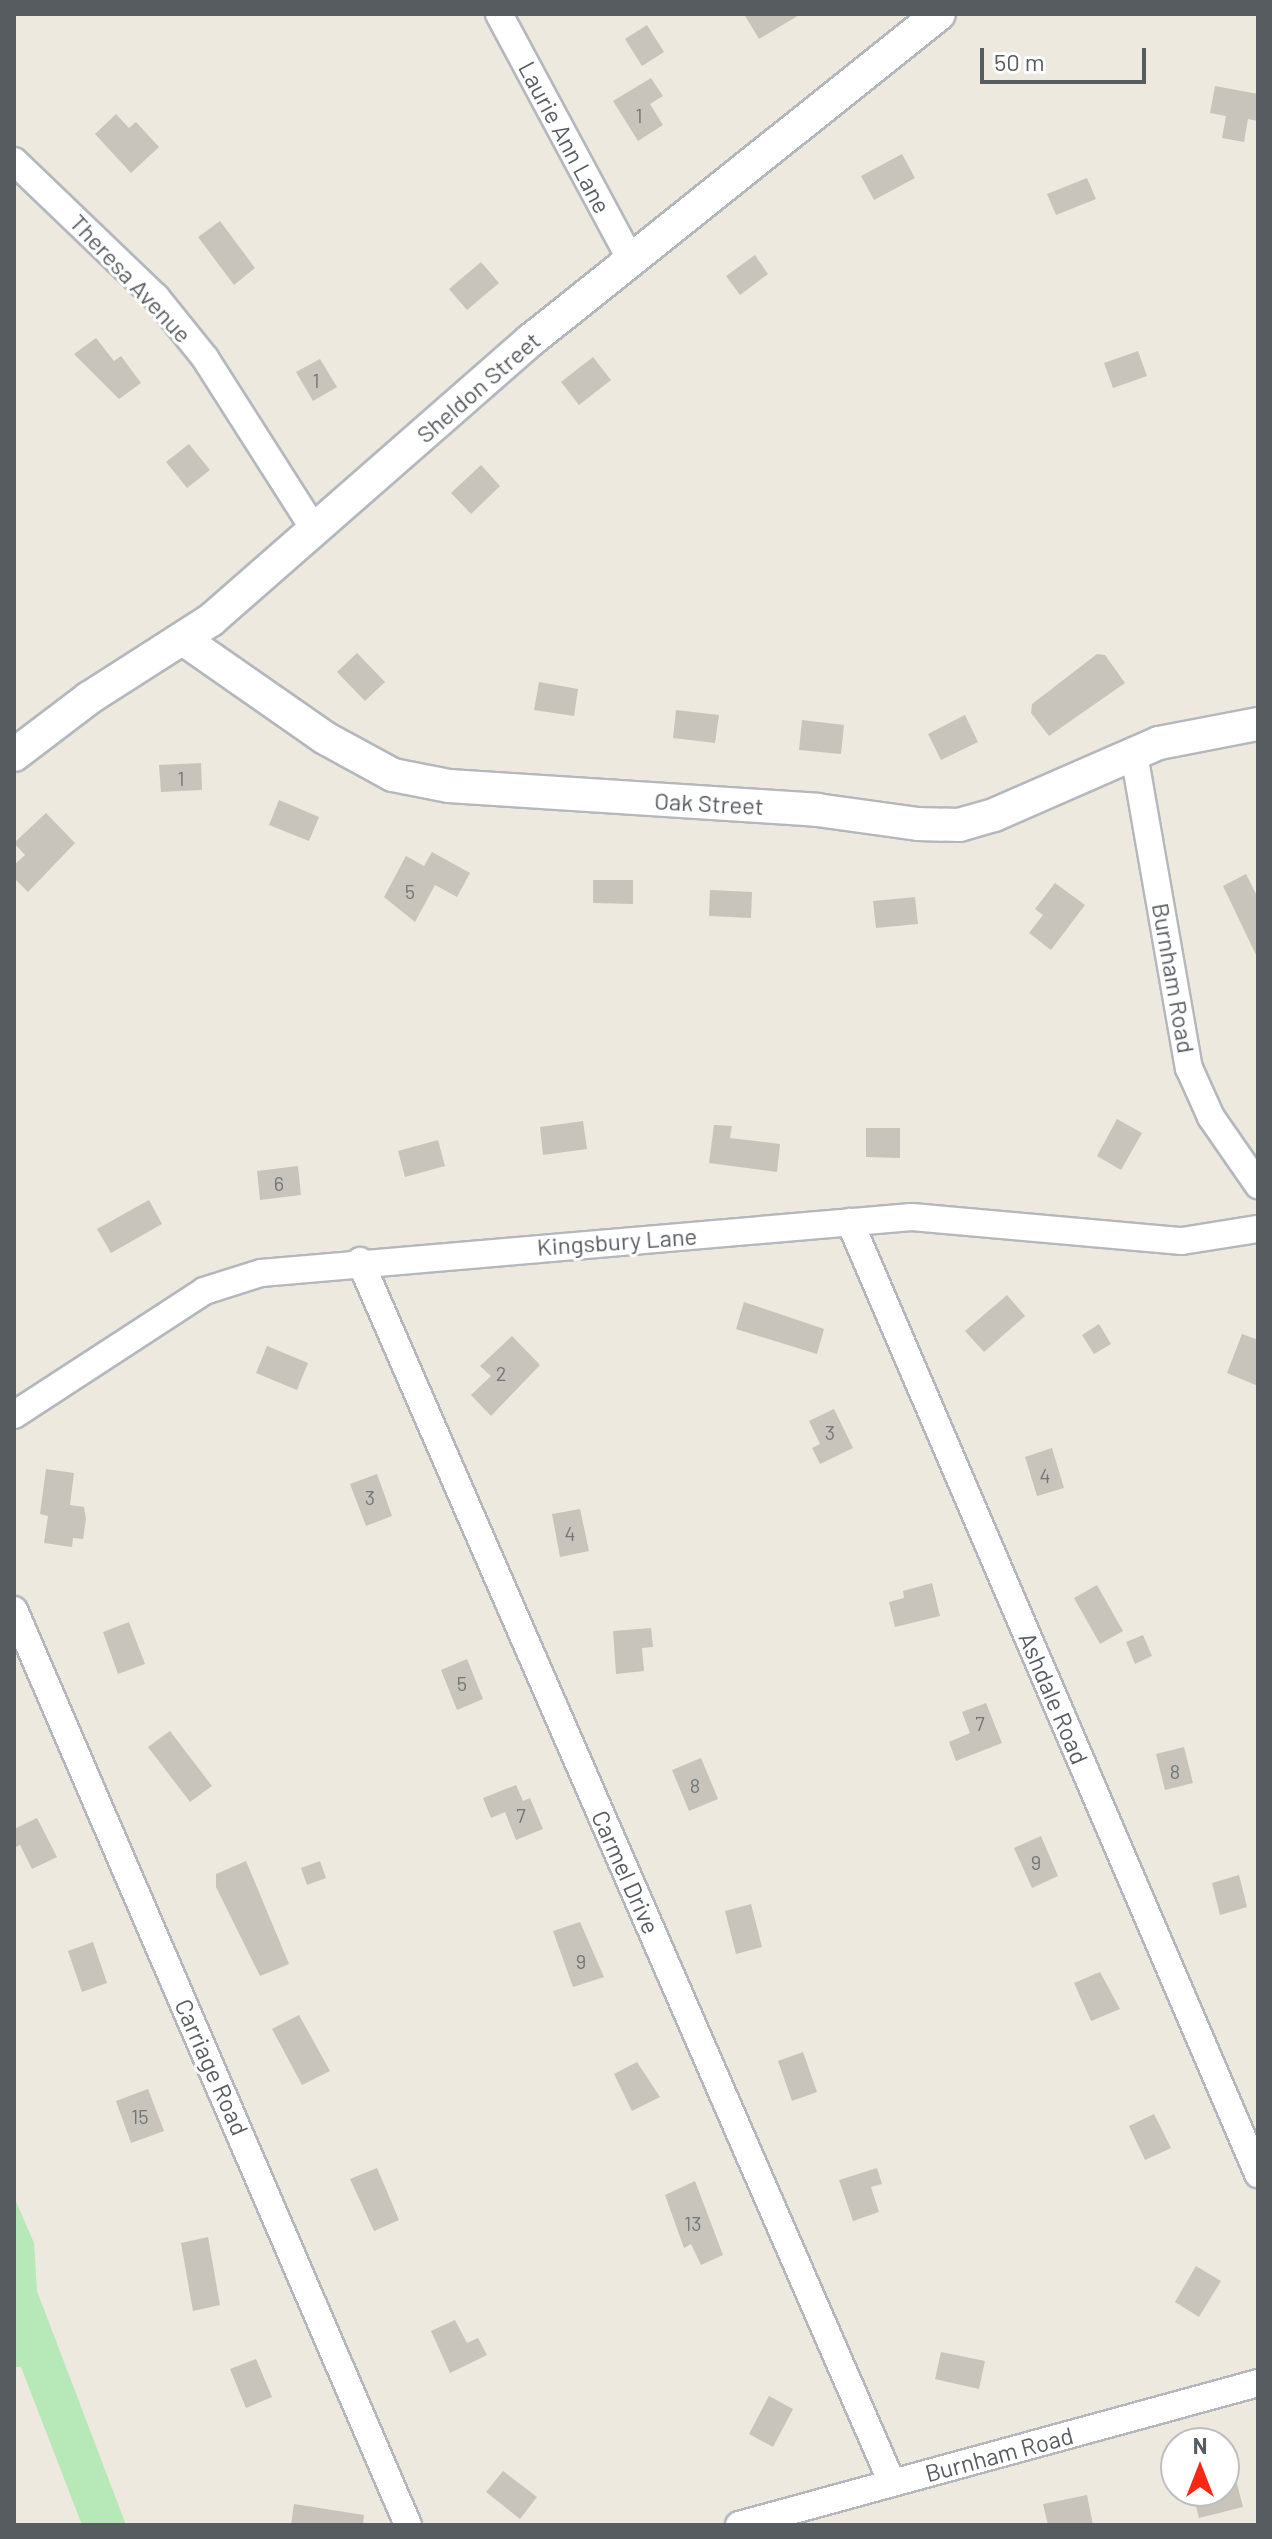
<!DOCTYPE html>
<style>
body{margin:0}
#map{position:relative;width:1272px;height:2539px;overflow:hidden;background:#ede9de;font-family:Barlow,sans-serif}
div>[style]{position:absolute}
.green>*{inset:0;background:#b7e8b7}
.building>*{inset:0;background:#c8c4bb}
.roads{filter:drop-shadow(2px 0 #b4b8bd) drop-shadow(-2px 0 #b4b8bd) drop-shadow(0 2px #b4b8bd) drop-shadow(0 -2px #b4b8bd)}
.minor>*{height:26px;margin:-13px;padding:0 13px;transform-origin:13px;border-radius:13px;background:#fff}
.tertiary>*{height:32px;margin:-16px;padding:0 16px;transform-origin:16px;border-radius:16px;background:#fff}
span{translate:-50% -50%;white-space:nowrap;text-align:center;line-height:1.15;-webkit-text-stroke:6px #fff;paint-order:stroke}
.number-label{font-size:20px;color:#737678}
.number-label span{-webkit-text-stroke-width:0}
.street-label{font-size:24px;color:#575c61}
.frame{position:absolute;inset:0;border:16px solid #575c61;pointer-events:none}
.north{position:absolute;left:1160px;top:2427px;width:80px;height:80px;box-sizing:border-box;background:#fff;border:2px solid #bcbec0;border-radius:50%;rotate:0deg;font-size:22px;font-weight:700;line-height:32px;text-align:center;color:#575c61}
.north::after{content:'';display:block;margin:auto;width:28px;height:36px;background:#fb2716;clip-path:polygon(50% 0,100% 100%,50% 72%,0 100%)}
.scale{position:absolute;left:980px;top:48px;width:166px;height:36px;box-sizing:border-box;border:4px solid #575c61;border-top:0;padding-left:10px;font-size:24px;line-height:28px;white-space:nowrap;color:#575c61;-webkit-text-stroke:6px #fff;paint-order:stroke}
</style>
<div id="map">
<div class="green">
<div style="clip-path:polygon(14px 2197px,34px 2243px,37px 2291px,126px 2525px,82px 2525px,21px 2367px,14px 2367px)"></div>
</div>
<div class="building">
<div style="clip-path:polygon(744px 14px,801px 14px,759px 39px)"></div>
<div style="clip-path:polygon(647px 25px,664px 52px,642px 66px,625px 39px)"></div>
<div style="clip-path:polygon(651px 78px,663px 96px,650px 104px,663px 125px,638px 141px,613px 101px)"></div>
<div style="clip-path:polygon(1215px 86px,1258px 94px,1258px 121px,1248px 119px,1244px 142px,1222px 138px,1226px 116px,1210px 113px)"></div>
<div style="clip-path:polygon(116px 114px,129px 128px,136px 122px,159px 147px,131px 173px,95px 134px)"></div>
<div style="clip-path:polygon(902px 154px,915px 178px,874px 200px,861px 176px)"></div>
<div style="clip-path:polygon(1087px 178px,1096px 199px,1056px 215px,1047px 194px)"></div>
<div style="clip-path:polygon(220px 221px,255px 268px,234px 285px,198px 237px)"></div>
<div style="clip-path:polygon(755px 255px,768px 274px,740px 295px,726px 276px)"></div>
<div style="clip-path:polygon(481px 262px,499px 283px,467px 310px,449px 289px)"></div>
<div style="clip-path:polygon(96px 338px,114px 361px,121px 356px,141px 383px,119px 399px,74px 354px)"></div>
<div style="clip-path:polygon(1138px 351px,1147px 376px,1113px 388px,1104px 363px)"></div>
<div style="clip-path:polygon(593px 357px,611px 380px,579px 405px,561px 382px)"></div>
<div style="clip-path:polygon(320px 359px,337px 387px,313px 401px,296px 372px)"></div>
<div style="clip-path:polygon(189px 444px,210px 470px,187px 488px,166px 462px)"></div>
<div style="clip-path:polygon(481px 465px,500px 486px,471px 514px,451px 493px)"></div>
<div style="clip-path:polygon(357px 653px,385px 682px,365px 701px,337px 672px)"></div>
<div style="clip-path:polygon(1097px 654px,1105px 655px,1125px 683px,1049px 736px,1031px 713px,1032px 704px)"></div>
<div style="clip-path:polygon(539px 682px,578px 689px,574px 716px,534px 710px)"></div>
<div style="clip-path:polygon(676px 710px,719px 715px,715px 743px,673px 738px)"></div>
<div style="clip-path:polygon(965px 715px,978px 742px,941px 760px,928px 734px)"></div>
<div style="clip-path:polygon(802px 720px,844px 725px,841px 754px,799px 750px)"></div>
<div style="clip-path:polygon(201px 763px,202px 790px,161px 792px,159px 765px)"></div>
<div style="clip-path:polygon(279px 800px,319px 817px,309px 841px,269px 825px)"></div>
<div style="clip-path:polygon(46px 813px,75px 843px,28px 892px,14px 878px,14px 865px,25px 855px,14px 843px)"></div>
<div style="clip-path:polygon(432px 852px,470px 873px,457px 897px,435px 885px,415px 922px,384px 897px,406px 856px,424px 866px)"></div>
<div style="clip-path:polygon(1246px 874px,1258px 898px,1258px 959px,1223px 886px)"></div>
<div style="clip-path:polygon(593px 880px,633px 880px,633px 904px,593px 903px)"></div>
<div style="clip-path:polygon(1055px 883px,1085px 905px,1051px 950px,1029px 933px,1043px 915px,1035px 909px)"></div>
<div style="clip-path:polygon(710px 890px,752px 892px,751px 918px,709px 916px)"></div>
<div style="clip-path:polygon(915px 897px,918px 924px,876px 928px,873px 901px)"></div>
<div style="clip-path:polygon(1117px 1119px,1142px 1133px,1121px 1170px,1097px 1156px)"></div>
<div style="clip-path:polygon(583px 1121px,587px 1149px,543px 1155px,540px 1127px)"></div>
<div style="clip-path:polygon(714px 1125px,732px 1126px,730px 1138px,780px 1144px,777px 1172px,709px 1163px)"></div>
<div style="clip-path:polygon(866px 1128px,900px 1128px,900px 1158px,866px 1157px)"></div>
<div style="clip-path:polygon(438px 1140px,445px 1166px,405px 1177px,398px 1151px)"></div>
<div style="clip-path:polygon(298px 1166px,301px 1195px,260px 1200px,257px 1171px)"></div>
<div style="clip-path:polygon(149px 1200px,162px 1224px,111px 1253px,97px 1229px)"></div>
<div style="clip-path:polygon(1007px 1295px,1025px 1316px,984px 1352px,965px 1331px)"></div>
<div style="clip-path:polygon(744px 1302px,824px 1329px,817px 1354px,736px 1329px)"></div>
<div style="clip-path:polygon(1099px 1324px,1111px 1344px,1094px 1354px,1082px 1335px)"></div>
<div style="clip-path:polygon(1242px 1334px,1258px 1340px,1258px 1386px,1227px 1373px)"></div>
<div style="clip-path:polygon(512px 1336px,540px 1365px,491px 1416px,471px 1395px,491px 1376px,480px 1366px)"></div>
<div style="clip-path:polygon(267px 1346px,308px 1363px,297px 1390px,256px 1373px)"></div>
<div style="clip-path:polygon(834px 1409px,853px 1448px,820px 1464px,812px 1448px,820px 1444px,809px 1421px)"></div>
<div style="clip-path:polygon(1052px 1448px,1064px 1488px,1037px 1496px,1025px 1457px)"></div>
<div style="clip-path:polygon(46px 1469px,74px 1473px,70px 1505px,84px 1507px,86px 1519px,83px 1539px,73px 1538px,72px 1547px,44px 1543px,48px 1516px,40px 1514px)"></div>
<div style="clip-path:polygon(377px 1474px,392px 1516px,366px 1526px,350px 1484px)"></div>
<div style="clip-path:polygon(580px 1509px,589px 1551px,560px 1557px,552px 1514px)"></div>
<div style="clip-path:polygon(932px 1583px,940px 1616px,895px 1627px,889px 1602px,904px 1598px,903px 1591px)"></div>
<div style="clip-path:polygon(1097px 1585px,1123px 1631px,1100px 1644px,1074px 1598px)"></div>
<div style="clip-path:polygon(129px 1622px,145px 1664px,118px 1674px,103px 1632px)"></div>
<div style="clip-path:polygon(651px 1628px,653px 1647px,642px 1648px,644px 1671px,616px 1674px,613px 1631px)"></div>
<div style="clip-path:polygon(1143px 1635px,1152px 1656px,1135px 1664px,1126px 1642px)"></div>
<div style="clip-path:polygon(467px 1659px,483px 1699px,457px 1710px,441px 1670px)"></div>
<div style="clip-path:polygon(986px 1703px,1002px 1743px,956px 1761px,949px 1742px,970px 1733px,962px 1712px)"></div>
<div style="clip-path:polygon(170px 1731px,212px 1786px,190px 1802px,148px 1747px)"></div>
<div style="clip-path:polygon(1184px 1747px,1193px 1783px,1165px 1790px,1156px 1754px)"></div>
<div style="clip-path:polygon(701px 1758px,718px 1799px,689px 1811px,672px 1770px)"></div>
<div style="clip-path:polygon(516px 1785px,523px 1801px,530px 1798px,543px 1829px,516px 1840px,505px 1812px,491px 1818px,483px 1798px)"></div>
<div style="clip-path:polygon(37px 1818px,57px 1857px,32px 1869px,20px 1845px,14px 1848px,14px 1829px)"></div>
<div style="clip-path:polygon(1041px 1836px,1058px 1876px,1032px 1888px,1014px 1848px)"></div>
<div style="clip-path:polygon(246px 1861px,289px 1964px,260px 1976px,216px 1887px,216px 1874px)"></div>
<div style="clip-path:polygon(320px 1861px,326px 1878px,307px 1885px,301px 1868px)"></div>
<div style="clip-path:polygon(1239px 1875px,1247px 1907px,1220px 1915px,1212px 1883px)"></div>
<div style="clip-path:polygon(751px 1904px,762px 1947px,736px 1954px,725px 1911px)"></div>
<div style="clip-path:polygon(580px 1922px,604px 1977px,573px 1987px,553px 1931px)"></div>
<div style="clip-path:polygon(93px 1942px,107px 1983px,82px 1992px,68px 1951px)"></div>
<div style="clip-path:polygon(1100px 1972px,1120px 2009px,1091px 2021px,1074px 1983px)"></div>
<div style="clip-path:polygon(299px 2015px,330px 2071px,302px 2085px,272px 2029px)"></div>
<div style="clip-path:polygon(803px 2052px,817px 2092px,792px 2101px,778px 2061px)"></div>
<div style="clip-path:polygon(637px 2062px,660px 2097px,632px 2111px,614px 2074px)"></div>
<div style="clip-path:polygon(148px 2089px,164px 2131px,131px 2143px,116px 2101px)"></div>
<div style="clip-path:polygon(1154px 2114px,1171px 2148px,1145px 2160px,1129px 2126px)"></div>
<div style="clip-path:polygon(377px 2168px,399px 2220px,374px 2231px,350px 2179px)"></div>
<div style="clip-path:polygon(877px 2168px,882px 2184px,871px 2187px,879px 2212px,853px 2221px,839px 2180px)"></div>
<div style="clip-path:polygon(695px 2181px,723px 2255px,701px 2265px,691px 2244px,684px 2248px,665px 2195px)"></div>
<div style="clip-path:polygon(208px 2237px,220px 2305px,193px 2311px,181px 2243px)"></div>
<div style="clip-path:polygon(1196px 2266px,1221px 2281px,1199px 2317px,1175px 2302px)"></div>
<div style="clip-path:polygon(455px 2320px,467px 2343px,478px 2338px,487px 2355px,450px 2373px,431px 2331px)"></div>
<div style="clip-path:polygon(941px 2352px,985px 2361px,979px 2389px,935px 2379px)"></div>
<div style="clip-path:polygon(256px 2359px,272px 2397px,246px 2408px,230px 2369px)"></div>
<div style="clip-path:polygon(769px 2396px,793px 2409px,773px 2447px,749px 2434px)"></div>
<div style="clip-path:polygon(1230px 2457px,1243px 2507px,1199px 2518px,1192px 2491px,1224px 2491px,1224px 2458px)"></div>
<div style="clip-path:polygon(503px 2471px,537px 2497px,520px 2519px,486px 2492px)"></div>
<div style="clip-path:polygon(1087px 2495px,1093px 2525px,1048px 2525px,1043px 2504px)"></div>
<div style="clip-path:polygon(294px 2504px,364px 2515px,363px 2525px,291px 2525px)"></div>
</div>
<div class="roads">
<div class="minor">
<div style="left:499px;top:14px;width:279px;rotate:61.8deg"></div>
<div style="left:14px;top:161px;width:197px;rotate:43.8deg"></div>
<div style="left:156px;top:297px;width:78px;rotate:51.2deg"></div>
<div style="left:205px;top:358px;width:199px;rotate:57.5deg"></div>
<div style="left:1134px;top:754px;width:319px;rotate:80.1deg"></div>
<div style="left:1189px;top:1068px;width:54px;rotate:65.8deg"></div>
<div style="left:1211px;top:1117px;width:83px;rotate:55.3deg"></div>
<div style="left:850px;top:1222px;width:1036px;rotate:66.8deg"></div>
<div style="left:360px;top:1261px;width:1333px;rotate:66.47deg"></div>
<div style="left:14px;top:1415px;width:227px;rotate:-33.1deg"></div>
<div style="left:204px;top:1291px;width:60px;rotate:-17.5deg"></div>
<div style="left:261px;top:1273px;width:653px;rotate:-4.92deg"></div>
<div style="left:912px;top:1217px;width:271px;rotate:5.1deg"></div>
<div style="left:1182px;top:1241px;width:77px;rotate:-9deg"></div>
<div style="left:14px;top:1610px;width:996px;rotate:66.7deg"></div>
<div style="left:739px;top:2525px;width:538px;rotate:-15.3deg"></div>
</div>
<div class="tertiary">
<div style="left:183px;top:639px;width:173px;rotate:34.9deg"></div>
<div style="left:325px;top:738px;width:77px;rotate:28.6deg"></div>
<div style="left:393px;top:775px;width:57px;rotate:11.1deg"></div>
<div style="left:449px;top:786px;width:369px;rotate:3.7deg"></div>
<div style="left:817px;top:810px;width:102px;rotate:7.9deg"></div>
<div style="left:918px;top:824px;width:41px;rotate:1.4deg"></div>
<div style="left:959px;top:825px;width:36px;rotate:-16deg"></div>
<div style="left:994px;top:815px;width:180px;rotate:-23.6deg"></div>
<div style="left:1159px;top:743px;width:101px;rotate:-10.9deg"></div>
<div style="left:14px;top:755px;width:94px;rotate:-37.2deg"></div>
<div style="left:89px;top:698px;width:145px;rotate:-32.6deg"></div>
<div style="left:211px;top:620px;width:425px;rotate:-41.2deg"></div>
<div style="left:531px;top:340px;width:522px;rotate:-38.63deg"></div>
</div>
</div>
<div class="number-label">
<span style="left:639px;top:115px">1</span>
<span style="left:316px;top:380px">1</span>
<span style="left:181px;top:778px">1</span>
<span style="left:410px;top:891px">5</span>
<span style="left:279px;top:1183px">6</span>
<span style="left:501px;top:1373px">2</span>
<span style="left:830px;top:1432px">3</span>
<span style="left:1045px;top:1475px">4</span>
<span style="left:370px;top:1497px">3</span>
<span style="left:570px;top:1533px">4</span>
<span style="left:462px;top:1683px">5</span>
<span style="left:980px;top:1723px">7</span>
<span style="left:1175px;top:1771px">8</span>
<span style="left:695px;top:1785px">8</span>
<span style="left:521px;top:1815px">7</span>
<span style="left:1036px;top:1862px">9</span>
<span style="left:581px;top:1961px">9</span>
<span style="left:140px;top:2116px">15</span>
<span style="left:693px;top:2223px">13</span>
</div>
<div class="street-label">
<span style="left:565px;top:137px;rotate:62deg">Laurie Ann Lane</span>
<span style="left:131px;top:278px;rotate:47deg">Theresa Avenue</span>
<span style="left:478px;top:387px;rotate:-41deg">Sheldon Street</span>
<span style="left:709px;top:803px;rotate:3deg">Oak Street</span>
<span style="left:1174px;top:978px;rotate:80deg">Burnham Road</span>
<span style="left:617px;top:1241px;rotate:-4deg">Kingsbury Lane</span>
<span style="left:1054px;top:1698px;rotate:67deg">Ashdale Road</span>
<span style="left:626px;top:1872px;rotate:66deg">Carmel Drive</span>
<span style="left:212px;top:2067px;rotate:66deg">Carriage Road</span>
<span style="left:999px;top:2454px;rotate:-15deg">Burnham Road</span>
</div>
<div class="frame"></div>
<div class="north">N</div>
<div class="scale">50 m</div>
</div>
